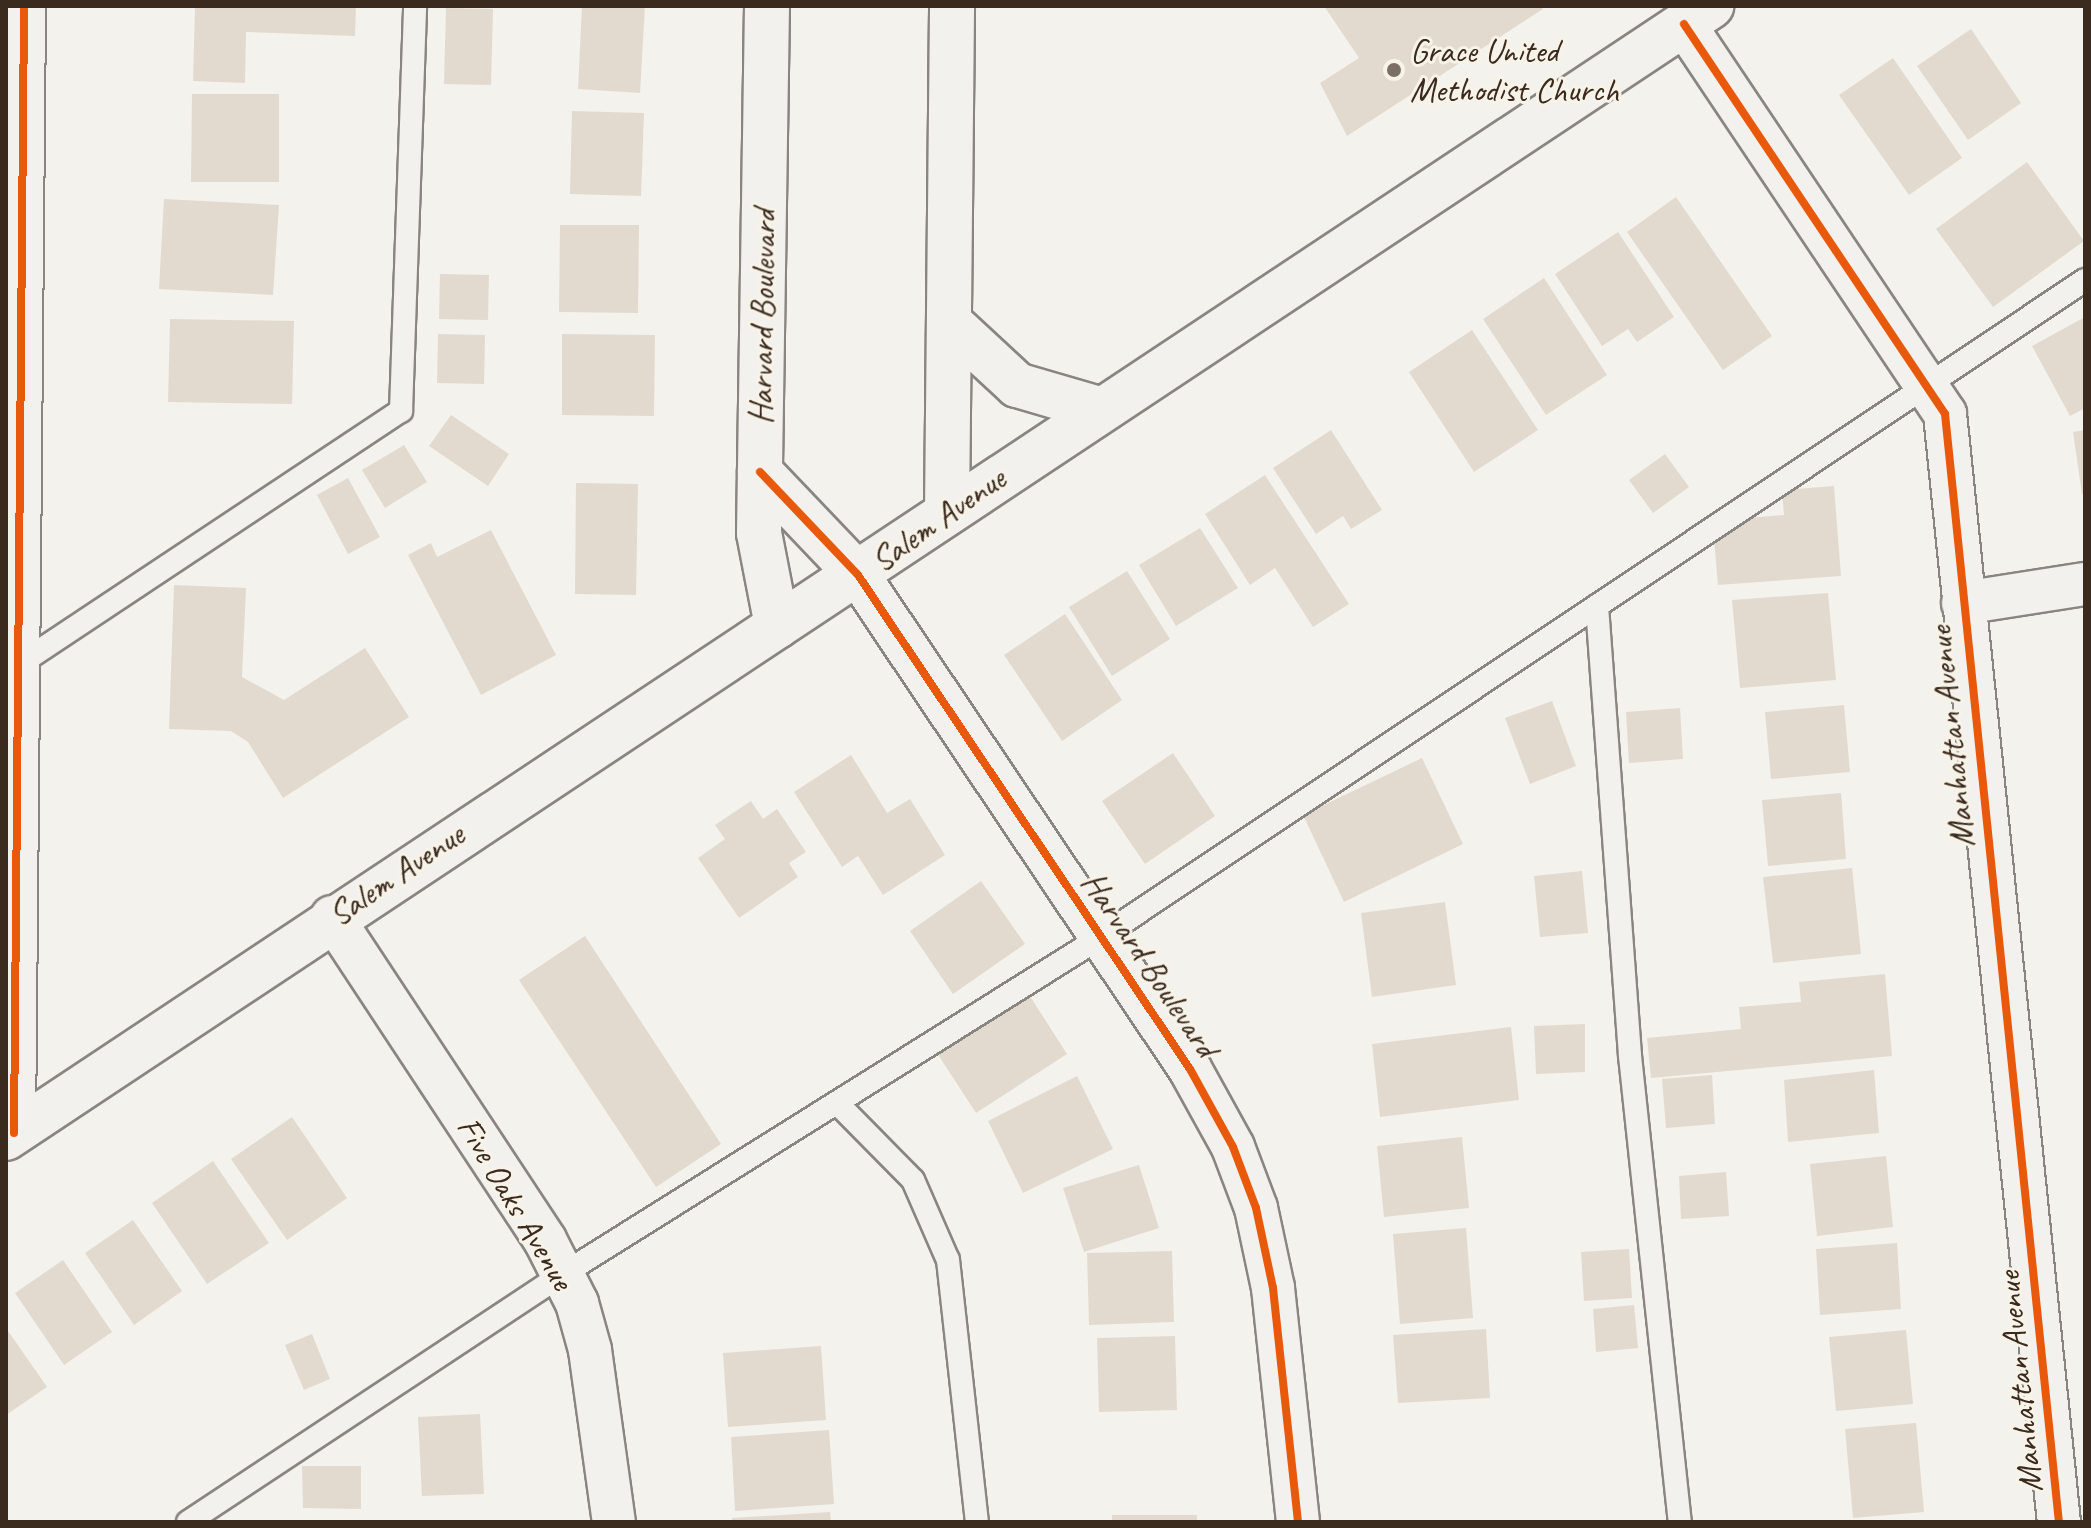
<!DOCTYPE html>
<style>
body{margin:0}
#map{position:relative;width:2091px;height:1528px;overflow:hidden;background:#f4f2ec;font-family:Caveat,sans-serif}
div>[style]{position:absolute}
.building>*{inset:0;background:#e3dacf}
.roads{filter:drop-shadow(2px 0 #898580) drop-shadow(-2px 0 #898580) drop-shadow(0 2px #898580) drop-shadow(0 -2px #898580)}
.service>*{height:22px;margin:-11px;padding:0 11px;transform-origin:11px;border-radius:11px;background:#f2f1ed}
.minor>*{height:42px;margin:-21px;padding:0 21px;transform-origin:21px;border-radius:21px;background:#f2f1ed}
.tertiary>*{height:44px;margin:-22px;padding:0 22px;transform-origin:22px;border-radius:22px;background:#f2f1ed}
.primary>*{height:44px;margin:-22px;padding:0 22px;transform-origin:22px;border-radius:22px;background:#f2f1ed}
.cycleway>*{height:8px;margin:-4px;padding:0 4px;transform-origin:4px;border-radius:4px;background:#e8590c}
.dots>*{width:22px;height:22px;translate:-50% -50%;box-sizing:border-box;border:4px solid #f7f3e8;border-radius:50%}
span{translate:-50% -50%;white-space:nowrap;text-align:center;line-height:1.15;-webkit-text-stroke:6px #f7f3e8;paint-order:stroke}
.poi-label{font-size:34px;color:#3b2a1e}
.left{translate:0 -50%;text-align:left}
.street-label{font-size:34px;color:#3b2a1e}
.frame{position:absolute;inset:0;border:8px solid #3b2a1e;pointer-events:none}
</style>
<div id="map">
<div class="building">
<div style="clip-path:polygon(195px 6px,356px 6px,355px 36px,246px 32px,245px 83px,193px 81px)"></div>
<div style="clip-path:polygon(582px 6px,645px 6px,640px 93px,578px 89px)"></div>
<div style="clip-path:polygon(1324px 6px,1541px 6px,1543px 9px,1347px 136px,1320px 83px,1359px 58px)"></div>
<div style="clip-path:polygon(446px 8px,493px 9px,491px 85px,444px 84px)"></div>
<div style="clip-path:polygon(1971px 29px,2021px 103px,1968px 140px,1917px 66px)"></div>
<div style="clip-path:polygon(1893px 58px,1962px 158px,1909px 195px,1839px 95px)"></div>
<div style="clip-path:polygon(192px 94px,279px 94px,279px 182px,191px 182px)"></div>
<div style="clip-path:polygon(572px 111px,644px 113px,641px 196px,570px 194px)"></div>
<div style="clip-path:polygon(2027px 162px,2084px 241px,1993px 307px,1936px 229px)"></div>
<div style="clip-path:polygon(1676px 197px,1772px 336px,1723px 370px,1627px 232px)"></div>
<div style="clip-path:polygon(164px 199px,279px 205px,273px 295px,159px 289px)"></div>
<div style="clip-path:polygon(560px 225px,639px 225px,638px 313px,559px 312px)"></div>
<div style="clip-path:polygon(1618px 232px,1674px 317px,1637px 342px,1628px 329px,1602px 346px,1555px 274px)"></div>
<div style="clip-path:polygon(440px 274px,489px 275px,488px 320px,439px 319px)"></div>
<div style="clip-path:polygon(1544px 278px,1607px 375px,1546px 415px,1483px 319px)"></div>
<div style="clip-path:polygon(2085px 317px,2085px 408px,2070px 416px,2032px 346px)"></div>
<div style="clip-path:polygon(170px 319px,294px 321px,292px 404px,168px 402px)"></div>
<div style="clip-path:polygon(1472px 330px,1538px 430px,1474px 472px,1409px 372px)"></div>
<div style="clip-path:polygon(438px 334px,485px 335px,484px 384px,437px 383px)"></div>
<div style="clip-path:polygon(562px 334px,655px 335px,654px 416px,562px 415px)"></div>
<div style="clip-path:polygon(451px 415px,509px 454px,488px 486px,429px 446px)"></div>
<div style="clip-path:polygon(1331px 430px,1382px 510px,1351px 529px,1343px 516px,1316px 534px,1273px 468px)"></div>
<div style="clip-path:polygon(2085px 430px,2085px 494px,2082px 494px,2073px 432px)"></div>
<div style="clip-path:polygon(404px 445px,427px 482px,385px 508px,362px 470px)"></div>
<div style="clip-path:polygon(1665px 454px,1689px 487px,1653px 513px,1629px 480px)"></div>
<div style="clip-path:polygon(1265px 475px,1349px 604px,1313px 627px,1275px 568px,1250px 585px,1205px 514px)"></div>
<div style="clip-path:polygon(348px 478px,380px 537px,348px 554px,317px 495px)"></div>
<div style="clip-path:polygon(576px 483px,638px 484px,636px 595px,575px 594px)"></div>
<div style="clip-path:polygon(1834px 486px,1841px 576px,1718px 585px,1714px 539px,1747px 518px,1784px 515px,1782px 490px)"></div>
<div style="clip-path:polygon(1200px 528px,1238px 588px,1176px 626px,1139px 565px)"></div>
<div style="clip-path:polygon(491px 530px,556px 655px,481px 695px,408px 555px,431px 543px,437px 557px)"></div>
<div style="clip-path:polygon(1127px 571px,1170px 639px,1112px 676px,1069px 607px)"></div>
<div style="clip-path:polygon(174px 585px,246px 588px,242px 677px,284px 700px,365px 648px,409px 717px,283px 798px,248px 742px,231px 731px,169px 729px)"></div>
<div style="clip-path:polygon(1828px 593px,1836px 680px,1740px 688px,1732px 600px)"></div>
<div style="clip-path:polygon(1065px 614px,1122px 700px,1062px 741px,1004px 655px)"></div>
<div style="clip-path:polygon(1552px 701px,1576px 766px,1530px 784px,1505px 718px)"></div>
<div style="clip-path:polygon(1844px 705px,1850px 772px,1771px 779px,1765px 712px)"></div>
<div style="clip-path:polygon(1680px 708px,1683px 759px,1629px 763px,1626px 712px)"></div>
<div style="clip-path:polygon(1173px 753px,1215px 816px,1145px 864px,1102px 801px)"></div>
<div style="clip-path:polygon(851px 755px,887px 813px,910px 799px,945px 855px,883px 895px,858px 856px,842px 867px,794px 792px)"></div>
<div style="clip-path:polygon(1422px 758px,1463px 844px,1344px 902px,1303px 815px)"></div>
<div style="clip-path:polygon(1841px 793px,1846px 859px,1768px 866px,1762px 800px)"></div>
<div style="clip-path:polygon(751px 801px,763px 819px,777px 809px,806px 852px,789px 863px,798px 877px,739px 918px,698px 858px,725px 839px,715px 825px)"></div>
<div style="clip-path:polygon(1852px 868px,1861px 954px,1773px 963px,1763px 877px)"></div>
<div style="clip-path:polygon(1582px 871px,1588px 933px,1540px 937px,1534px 876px)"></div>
<div style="clip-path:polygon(981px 881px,1025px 944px,953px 994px,910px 931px)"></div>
<div style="clip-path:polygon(1445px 902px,1456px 985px,1372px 997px,1361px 913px)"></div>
<div style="clip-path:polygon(585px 936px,721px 1144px,656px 1187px,519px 980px)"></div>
<div style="clip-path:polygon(1885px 974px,1892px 1056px,1651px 1078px,1647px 1038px,1741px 1029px,1739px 1007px,1801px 1002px,1799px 982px)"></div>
<div style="clip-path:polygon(1026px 990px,1067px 1054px,976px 1113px,935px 1050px)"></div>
<div style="clip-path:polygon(1585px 1024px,1585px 1072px,1536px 1074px,1534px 1026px)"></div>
<div style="clip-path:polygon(1511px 1027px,1519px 1100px,1380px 1117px,1372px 1044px)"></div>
<div style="clip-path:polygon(1874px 1070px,1879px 1133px,1788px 1142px,1784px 1080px)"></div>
<div style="clip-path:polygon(1712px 1075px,1715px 1124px,1666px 1128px,1662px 1079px)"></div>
<div style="clip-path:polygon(1077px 1076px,1113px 1149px,1023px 1193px,988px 1121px)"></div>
<div style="clip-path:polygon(292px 1117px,347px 1198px,287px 1240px,231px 1159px)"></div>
<div style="clip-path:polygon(1462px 1137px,1469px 1208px,1384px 1217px,1377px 1146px)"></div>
<div style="clip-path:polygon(1886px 1156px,1893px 1227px,1817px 1236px,1810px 1164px)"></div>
<div style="clip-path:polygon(213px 1161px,269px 1243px,207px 1284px,152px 1203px)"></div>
<div style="clip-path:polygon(1139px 1165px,1159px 1228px,1084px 1252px,1063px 1188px)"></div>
<div style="clip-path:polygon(1726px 1172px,1729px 1216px,1681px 1219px,1679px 1176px)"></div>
<div style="clip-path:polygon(133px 1220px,182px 1291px,134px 1325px,85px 1253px)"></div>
<div style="clip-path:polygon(1466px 1228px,1473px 1318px,1400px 1324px,1393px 1234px)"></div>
<div style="clip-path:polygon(1897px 1243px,1901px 1309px,1820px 1315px,1816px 1249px)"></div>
<div style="clip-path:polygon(1629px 1249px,1632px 1298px,1584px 1301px,1581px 1252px)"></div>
<div style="clip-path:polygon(1172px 1251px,1174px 1322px,1089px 1325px,1087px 1253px)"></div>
<div style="clip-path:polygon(63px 1260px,112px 1332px,64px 1365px,15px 1293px)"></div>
<div style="clip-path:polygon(1634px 1305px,1638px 1348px,1596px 1352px,1593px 1309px)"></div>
<div style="clip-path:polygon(6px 1328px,47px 1387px,6px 1415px)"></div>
<div style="clip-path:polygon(1486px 1329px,1490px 1398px,1398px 1403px,1393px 1335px)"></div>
<div style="clip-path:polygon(1906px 1330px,1913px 1404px,1836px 1411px,1829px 1337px)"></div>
<div style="clip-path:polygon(312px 1334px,330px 1379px,304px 1390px,285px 1345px)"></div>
<div style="clip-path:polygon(1175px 1336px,1177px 1410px,1099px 1412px,1097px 1338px)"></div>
<div style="clip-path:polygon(821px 1346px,826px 1420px,728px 1427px,723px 1353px)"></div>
<div style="clip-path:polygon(480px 1414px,484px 1494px,422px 1496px,418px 1417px)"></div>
<div style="clip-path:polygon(1916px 1423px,1924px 1512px,1853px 1518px,1845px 1429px)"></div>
<div style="clip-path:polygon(829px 1430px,834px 1504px,735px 1511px,731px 1437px)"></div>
<div style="clip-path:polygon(302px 1466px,361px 1466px,361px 1509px,303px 1508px)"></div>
<div style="clip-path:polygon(830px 1512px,831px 1522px,732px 1522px,732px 1518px)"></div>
<div style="clip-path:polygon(1112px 1515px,1197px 1515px,1197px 1522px,1112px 1522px)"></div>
</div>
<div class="roads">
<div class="service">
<div style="left:1597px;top:606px;width:451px;rotate:85.8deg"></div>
<div style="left:1630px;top:1056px;width:469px;rotate:83.9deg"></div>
<div style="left:18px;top:665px;width:460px;rotate:-33.6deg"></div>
<div style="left:401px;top:411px;width:405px;rotate:-88deg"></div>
<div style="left:837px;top:1103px;width:108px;rotate:45.4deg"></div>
<div style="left:913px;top:1180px;width:87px;rotate:66.4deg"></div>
<div style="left:948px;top:1260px;width:264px;rotate:83.7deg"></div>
<div style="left:188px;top:1522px;width:450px;rotate:-33.5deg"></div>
<div style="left:563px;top:1274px;width:635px;rotate:-32.06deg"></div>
<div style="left:1101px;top:937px;width:1183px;rotate:-33.73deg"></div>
</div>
<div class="minor">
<div style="left:1684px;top:24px;width:469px;rotate:56.2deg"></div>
<div style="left:1945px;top:414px;width:1114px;rotate:84.13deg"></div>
<div style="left:858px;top:575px;width:595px;rotate:56.1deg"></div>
<div style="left:1190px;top:1069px;width:89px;rotate:61.1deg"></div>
<div style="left:1233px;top:1147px;width:65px;rotate:69.3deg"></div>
<div style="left:1256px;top:1208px;width:82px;rotate:78deg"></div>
<div style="left:1273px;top:1288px;width:235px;rotate:83.9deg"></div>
<div style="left:1963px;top:603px;width:123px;rotate:-8.9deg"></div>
<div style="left:332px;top:917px;width:387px;rotate:56.6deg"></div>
<div style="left:545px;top:1240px;width:71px;rotate:63.1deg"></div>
<div style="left:577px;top:1303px;width:49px;rotate:74.5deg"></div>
<div style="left:590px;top:1350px;width:174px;rotate:82.1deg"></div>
<div style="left:14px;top:1133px;width:1127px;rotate:-89.49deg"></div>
</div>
<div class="tertiary">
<div style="left:767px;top:6px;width:527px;rotate:90.87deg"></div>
<div style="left:759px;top:533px;width:95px;rotate:79deg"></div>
<div style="left:949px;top:322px;width:93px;rotate:42.8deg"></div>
<div style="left:1017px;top:385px;width:85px;rotate:16.3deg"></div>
<div style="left:760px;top:472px;width:142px;rotate:46.4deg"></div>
<div style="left:947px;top:513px;width:507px;rotate:-89.43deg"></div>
</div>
<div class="primary">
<div style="left:6px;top:1138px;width:2047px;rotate:-33.58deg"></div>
</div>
</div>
<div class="cycleway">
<div style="left:1684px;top:24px;width:469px;rotate:56.2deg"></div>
<div style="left:1945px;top:414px;width:1114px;rotate:84.13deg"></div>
<div style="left:760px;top:472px;width:142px;rotate:46.4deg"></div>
<div style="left:858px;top:575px;width:595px;rotate:56.1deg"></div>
<div style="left:1190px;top:1069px;width:89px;rotate:61.1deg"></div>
<div style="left:1233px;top:1147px;width:65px;rotate:69.3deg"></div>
<div style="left:1256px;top:1208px;width:82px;rotate:78deg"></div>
<div style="left:1273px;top:1288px;width:235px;rotate:83.9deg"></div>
<div style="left:14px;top:1133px;width:1127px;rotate:-89.49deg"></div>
</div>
<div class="dots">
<div style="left:1394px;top:70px;background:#7c7066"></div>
</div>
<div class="poi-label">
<span class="left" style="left:1410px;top:70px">Grace United<br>Methodist Church</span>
</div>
<div class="street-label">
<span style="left:762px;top:317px;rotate:-89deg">Harvard Boulevard</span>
<span style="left:938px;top:519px;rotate:-35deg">Salem Avenue</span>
<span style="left:1951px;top:737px;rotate:-96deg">Manhattan Avenue</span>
<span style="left:396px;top:874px;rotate:-34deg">Salem Avenue</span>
<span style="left:1150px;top:964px;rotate:56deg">Harvard Boulevard</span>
<span style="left:516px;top:1203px;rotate:59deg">Five Oaks Avenue</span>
<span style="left:2019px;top:1382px;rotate:-96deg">Manhattan Avenue</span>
</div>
<div class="frame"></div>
</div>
